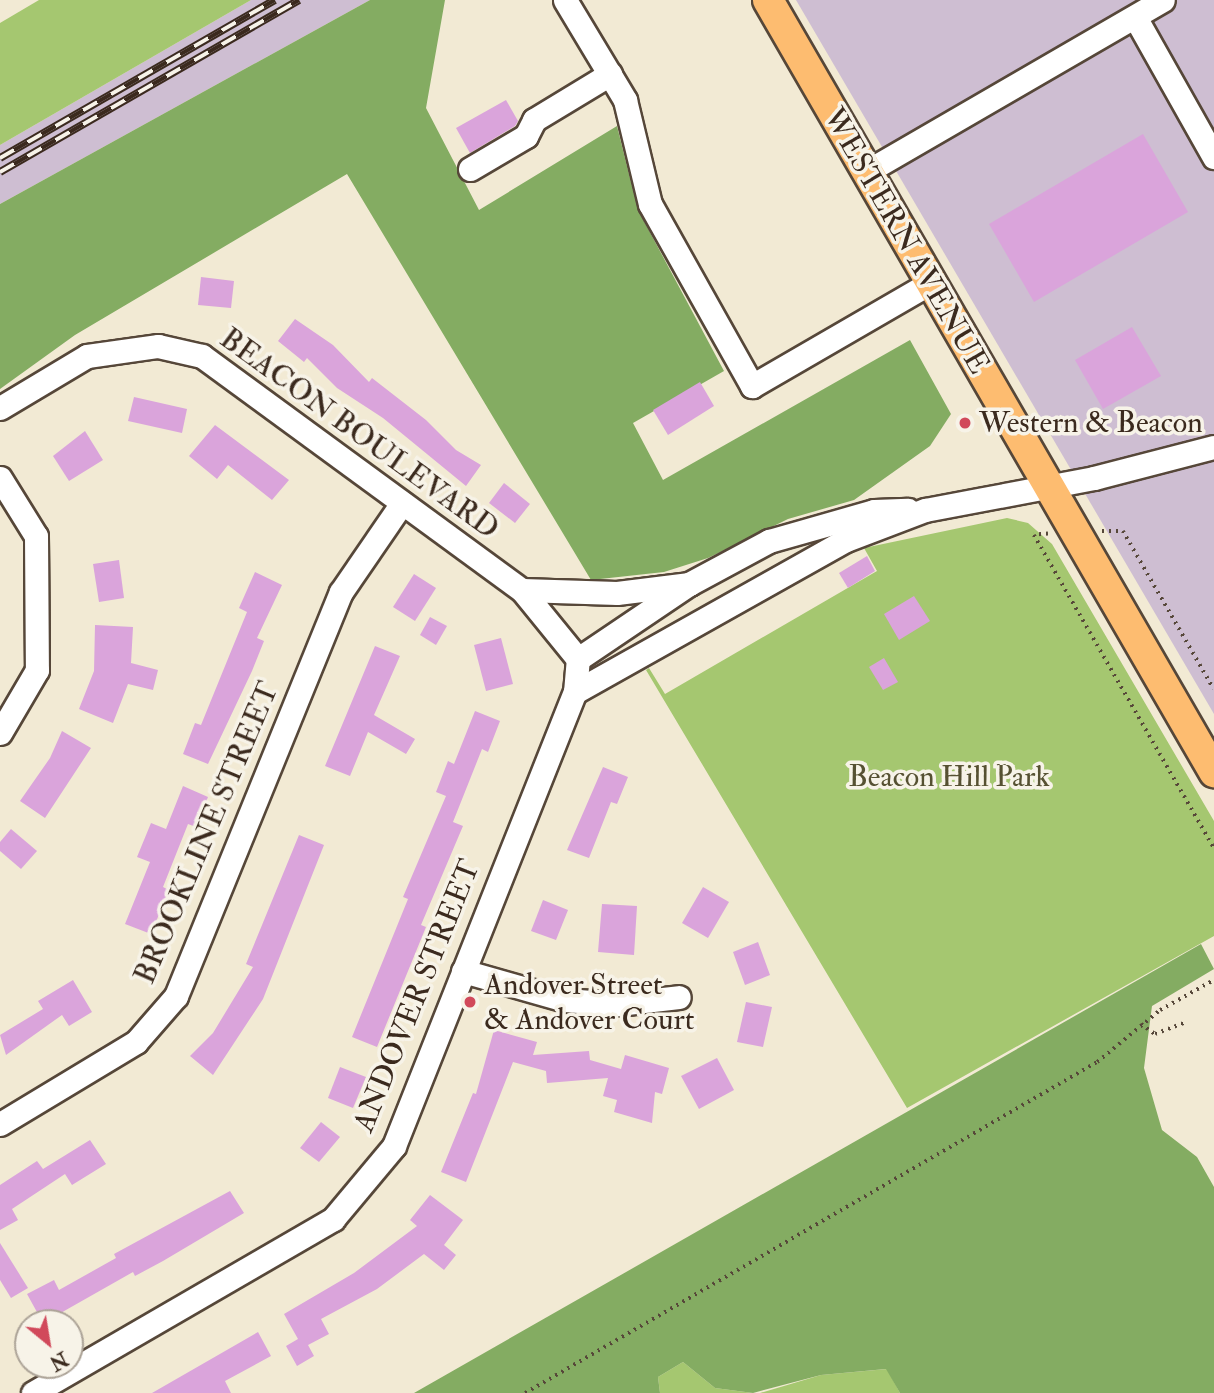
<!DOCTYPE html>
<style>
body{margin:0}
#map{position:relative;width:1214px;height:1393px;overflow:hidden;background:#f2ead4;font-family:"IM FELL Double Pica",serif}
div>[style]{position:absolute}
.industrial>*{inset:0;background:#cebed2}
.green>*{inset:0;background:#a5c770}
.forest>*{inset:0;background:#84ac62}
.building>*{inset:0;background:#daa4db}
.path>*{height:3.5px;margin-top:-1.75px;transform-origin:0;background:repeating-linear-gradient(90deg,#564739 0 2px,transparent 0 7px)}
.roads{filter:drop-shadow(2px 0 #564739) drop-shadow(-2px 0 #564739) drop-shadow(0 2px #564739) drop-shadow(0 -2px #564739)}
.minor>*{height:23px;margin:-11.5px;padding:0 11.5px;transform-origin:11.5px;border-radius:11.5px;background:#fff}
.major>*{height:30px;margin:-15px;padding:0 15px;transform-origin:15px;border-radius:15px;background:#fdbc70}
.rail>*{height:8px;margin-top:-4px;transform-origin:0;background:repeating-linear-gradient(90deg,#f7f3e8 0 16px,#3b2a1e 0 32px);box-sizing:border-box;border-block:2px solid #3b2a1e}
.dots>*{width:19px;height:19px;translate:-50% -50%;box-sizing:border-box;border:4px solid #f7f3e8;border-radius:50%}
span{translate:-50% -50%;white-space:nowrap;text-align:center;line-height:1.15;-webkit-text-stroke:7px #f7f3e8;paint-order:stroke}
.street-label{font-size:30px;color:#3b2a1e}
.poi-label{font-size:30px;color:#3b2a1e}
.left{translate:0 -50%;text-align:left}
.park-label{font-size:30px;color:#565132}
.north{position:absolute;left:14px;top:1309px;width:70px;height:70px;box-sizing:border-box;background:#f7f3e8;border:2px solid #aca397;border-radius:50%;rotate:150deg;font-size:19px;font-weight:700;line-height:28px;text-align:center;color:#3b2a1e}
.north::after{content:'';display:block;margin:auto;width:24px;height:32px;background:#d1495b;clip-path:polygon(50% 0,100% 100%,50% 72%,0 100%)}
</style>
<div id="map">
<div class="industrial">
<div style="clip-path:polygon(251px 0,370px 0,0 204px,0 145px)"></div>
<div style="clip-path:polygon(796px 0,1214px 0,1214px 714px)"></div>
</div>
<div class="green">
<div style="clip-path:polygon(39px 0,251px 0,0 145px,0 23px)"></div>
<div style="clip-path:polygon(1007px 518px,1028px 523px,1052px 544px,1214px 821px,1214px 936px,907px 1108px,646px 670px,649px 668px,665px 694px,877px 571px,864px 548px)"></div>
<div style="clip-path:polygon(683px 1362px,715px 1388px,753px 1393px,660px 1393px,658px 1377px)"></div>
<div style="clip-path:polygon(887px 1369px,900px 1393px,760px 1393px,821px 1375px)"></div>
</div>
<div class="forest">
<div style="clip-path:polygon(370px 0,445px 0,426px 108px,479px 210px,617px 126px,638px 210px,724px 371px,633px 423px,663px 480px,910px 340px,951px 414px,930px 446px,854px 500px,788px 519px,708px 558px,664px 572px,591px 580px,347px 174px,75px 335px,0 389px,0 204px)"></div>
<div style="clip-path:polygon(1201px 944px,1214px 969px,1152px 1006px,1144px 1068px,1162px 1130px,1197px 1157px,1214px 1187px,1214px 1393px,900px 1393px,886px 1369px,821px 1375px,753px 1393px,715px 1388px,683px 1362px,658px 1377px,660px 1393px,414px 1393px)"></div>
</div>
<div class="building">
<div style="clip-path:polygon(506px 100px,518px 121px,515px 126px,470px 153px,456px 128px)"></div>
<div style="clip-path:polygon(1143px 134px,1188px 212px,1034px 302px,989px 224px)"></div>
<div style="clip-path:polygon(201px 277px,234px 281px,231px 308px,198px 305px)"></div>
<div style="clip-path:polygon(295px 319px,333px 345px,369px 382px,372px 378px,426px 420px,456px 450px,481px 465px,466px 486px,383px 418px,337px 388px,307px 358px,304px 362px,278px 341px)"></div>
<div style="clip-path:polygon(1132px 327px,1161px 376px,1103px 409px,1075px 360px)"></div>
<div style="clip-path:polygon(700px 382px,714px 406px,668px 435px,653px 410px)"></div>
<div style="clip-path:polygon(134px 397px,187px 409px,182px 433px,128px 421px)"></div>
<div style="clip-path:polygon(215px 425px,289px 480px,272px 500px,228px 465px,217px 479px,189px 456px)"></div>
<div style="clip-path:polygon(85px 431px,103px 460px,69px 481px,53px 456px)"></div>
<div style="clip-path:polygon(504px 483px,530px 504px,515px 523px,489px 503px)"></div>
<div style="clip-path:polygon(867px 556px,875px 571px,848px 588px,839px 573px)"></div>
<div style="clip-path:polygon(119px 560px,124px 598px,99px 602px,93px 564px)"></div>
<div style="clip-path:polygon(255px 572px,282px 585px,257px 638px,264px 641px,252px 671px,208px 764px,183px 754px,195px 723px,201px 725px,247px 612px,239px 608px)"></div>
<div style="clip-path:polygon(414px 574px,436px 588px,415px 621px,393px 607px)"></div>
<div style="clip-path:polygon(914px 596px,930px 621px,899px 640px,884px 614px)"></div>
<div style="clip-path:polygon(430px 617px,447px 626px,436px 645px,420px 635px)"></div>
<div style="clip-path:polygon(95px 625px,133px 627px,131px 663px,158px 670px,153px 690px,128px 684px,113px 723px,79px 709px,94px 671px)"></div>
<div style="clip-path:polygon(501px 638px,513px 684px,486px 691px,474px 645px)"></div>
<div style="clip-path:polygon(375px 646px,400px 656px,374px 715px,415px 739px,406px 754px,368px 732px,350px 776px,325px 766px)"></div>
<div style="clip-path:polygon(884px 658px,898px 682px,883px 690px,869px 667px)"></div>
<div style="clip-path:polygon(475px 711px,500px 721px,488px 752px,482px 749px,453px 822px,463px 826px,421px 925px,426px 927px,377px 1047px,352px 1037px,408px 899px,403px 897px,446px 796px,436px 792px,448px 761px,454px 764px)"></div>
<div style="clip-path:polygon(62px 731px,91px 748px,45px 818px,20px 801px,50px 758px)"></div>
<div style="clip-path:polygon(603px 767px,628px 777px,617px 804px,611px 802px,589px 858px,567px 850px)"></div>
<div style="clip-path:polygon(183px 786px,208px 797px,196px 827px,188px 824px,163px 887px,169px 890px,151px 934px,125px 924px,150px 862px,137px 857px,151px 823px,166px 829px)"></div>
<div style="clip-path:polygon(11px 829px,37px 851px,21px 869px,0 851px,0 842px)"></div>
<div style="clip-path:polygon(299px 835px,324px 845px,263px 999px,213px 1075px,190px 1056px,213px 1033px,253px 967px,246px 964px)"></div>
<div style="clip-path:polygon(703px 887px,729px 902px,708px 938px,682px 923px)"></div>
<div style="clip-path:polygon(543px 900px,568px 910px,556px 940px,531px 931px)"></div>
<div style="clip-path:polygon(602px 904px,637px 906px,634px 955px,598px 952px)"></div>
<div style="clip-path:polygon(758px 942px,770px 975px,745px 985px,733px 952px)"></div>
<div style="clip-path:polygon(73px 980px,92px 1012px,69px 1026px,62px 1015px,6px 1055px,0 1035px,43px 1009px,38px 1001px)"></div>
<div style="clip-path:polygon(746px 1002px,772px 1007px,763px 1047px,737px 1042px)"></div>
<div style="clip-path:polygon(494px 1030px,537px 1042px,533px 1055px,589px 1051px,590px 1060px,621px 1069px,625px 1055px,669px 1068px,662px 1094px,655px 1092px,652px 1123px,614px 1112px,617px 1100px,603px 1096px,608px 1078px,547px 1083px,546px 1071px,513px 1062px,466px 1182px,441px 1172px,473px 1093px,476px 1094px)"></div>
<div style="clip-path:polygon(717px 1058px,734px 1090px,699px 1109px,681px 1076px)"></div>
<div style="clip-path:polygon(340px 1067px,366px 1077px,353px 1108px,328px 1098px)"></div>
<div style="clip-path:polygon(321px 1122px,340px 1137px,319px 1162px,300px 1148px)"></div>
<div style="clip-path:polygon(90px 1140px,106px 1164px,72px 1185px,65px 1174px,12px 1209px,18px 1220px,0 1230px,0 1185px,37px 1161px,43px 1169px)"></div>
<div style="clip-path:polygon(230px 1191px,244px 1213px,163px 1261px,135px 1276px,133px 1272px,43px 1323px,27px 1294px,54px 1280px,59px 1290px,116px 1258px,114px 1254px)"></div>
<div style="clip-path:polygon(430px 1195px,463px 1220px,444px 1245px,456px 1255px,444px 1270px,424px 1254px,377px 1289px,321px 1319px,329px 1334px,308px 1345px,314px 1356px,297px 1366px,286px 1346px,298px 1339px,284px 1314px,354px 1273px,417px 1226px,410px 1220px)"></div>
<div style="clip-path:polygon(0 1243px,28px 1288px,11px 1298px,0 1280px)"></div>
<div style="clip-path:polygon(258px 1332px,271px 1356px,225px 1381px,231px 1393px,152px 1393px)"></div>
</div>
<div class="path">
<div style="left:1102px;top:531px;width:21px"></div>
<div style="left:1123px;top:531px;width:182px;rotate:60.1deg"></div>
<div style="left:1048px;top:534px;width:14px;rotate:176deg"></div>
<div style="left:1034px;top:535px;width:361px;rotate:60.1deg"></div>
<div style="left:1141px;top:1024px;width:17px;rotate:36deg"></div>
<div style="left:1155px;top:1034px;width:31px;rotate:-21deg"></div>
<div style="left:525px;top:1393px;width:661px;rotate:-30.06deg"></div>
<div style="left:1097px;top:1062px;width:82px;rotate:-39.5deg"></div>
<div style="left:1160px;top:1010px;width:62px;rotate:-29.1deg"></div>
</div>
<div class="roads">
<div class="minor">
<div style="left:565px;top:0;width:117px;rotate:59deg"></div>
<div style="left:625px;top:100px;width:107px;rotate:76.5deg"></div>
<div style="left:650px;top:204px;width:209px;rotate:60.7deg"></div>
<div style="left:752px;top:386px;width:206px;rotate:-30.1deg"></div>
<div style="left:1135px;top:17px;width:161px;rotate:60.6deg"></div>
<div style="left:470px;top:169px;width:65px;rotate:-30.5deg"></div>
<div style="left:526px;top:136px;width:18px;rotate:-63deg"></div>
<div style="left:534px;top:120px;width:89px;rotate:-31.2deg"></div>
<div style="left:866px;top:172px;width:343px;rotate:-30.1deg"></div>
<div style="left:0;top:408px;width:101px;rotate:-30.9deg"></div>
<div style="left:87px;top:356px;width:72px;rotate:-8deg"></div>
<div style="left:158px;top:346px;width:45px;rotate:12.8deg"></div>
<div style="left:202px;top:356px;width:396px;rotate:36.2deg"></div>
<div style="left:522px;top:590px;width:95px;rotate:1.8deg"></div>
<div style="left:617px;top:593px;width:73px;rotate:-7.1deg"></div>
<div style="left:0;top:478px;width:68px;rotate:58.2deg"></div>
<div style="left:36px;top:536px;width:134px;rotate:89.6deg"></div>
<div style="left:37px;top:670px;width:73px;rotate:120.4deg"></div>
<div style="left:578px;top:659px;width:134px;rotate:-34deg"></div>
<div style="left:689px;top:584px;width:91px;rotate:-28.3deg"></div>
<div style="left:769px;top:541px;width:109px;rotate:-15.9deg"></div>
<div style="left:874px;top:511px;width:34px;rotate:-2deg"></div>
<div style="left:575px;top:692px;width:311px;rotate:-29.3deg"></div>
<div style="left:846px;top:540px;width:85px;rotate:-20.8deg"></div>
<div style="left:925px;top:510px;width:172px;rotate:-10.7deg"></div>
<div style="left:1094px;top:478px;width:124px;rotate:-14.5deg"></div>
<div style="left:463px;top:971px;width:106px;rotate:15.9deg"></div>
<div style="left:565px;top:1000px;width:53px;rotate:4.3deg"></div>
<div style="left:618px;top:1004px;width:61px;rotate:-6.5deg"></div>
<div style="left:0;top:1124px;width:159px;rotate:-31.1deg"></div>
<div style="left:136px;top:1042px;width:61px;rotate:-49deg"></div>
<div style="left:176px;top:996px;width:436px;rotate:-67.8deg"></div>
<div style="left:341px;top:592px;width:108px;rotate:-55.6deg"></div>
<div style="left:33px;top:1393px;width:347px;rotate:-30.1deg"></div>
<div style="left:333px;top:1219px;width:95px;rotate:-50.1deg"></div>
<div style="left:394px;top:1146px;width:489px;rotate:-68.3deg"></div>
<div style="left:575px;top:692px;width:33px;rotate:-85deg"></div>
<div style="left:578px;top:659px;width:89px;rotate:-129.1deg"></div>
</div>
<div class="major">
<div style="left:768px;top:0;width:892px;rotate:59.98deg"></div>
</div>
</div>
<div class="rail">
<div style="left:0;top:158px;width:317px;rotate:-29.9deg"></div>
<div style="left:0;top:172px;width:345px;rotate:-29.9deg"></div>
</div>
<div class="dots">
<div style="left:965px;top:423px;background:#d1495b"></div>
<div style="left:470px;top:1002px;background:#d1495b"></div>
</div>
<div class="street-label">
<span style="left:906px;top:241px;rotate:60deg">WESTERN AVENUE</span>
<span style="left:359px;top:434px;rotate:36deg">BEACON BOULEVARD</span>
<span style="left:207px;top:833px;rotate:-67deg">BROOKLINE STREET</span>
<span style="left:417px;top:996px;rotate:-68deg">ANDOVER STREET</span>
</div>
<div class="poi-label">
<span class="left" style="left:979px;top:423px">Western &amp; Beacon</span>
<span class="left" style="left:484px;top:1002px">Andover Street<br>&amp; Andover Court</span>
</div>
<div class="park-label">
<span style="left:949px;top:777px">Beacon Hill Park</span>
</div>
<div class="north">N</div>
</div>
